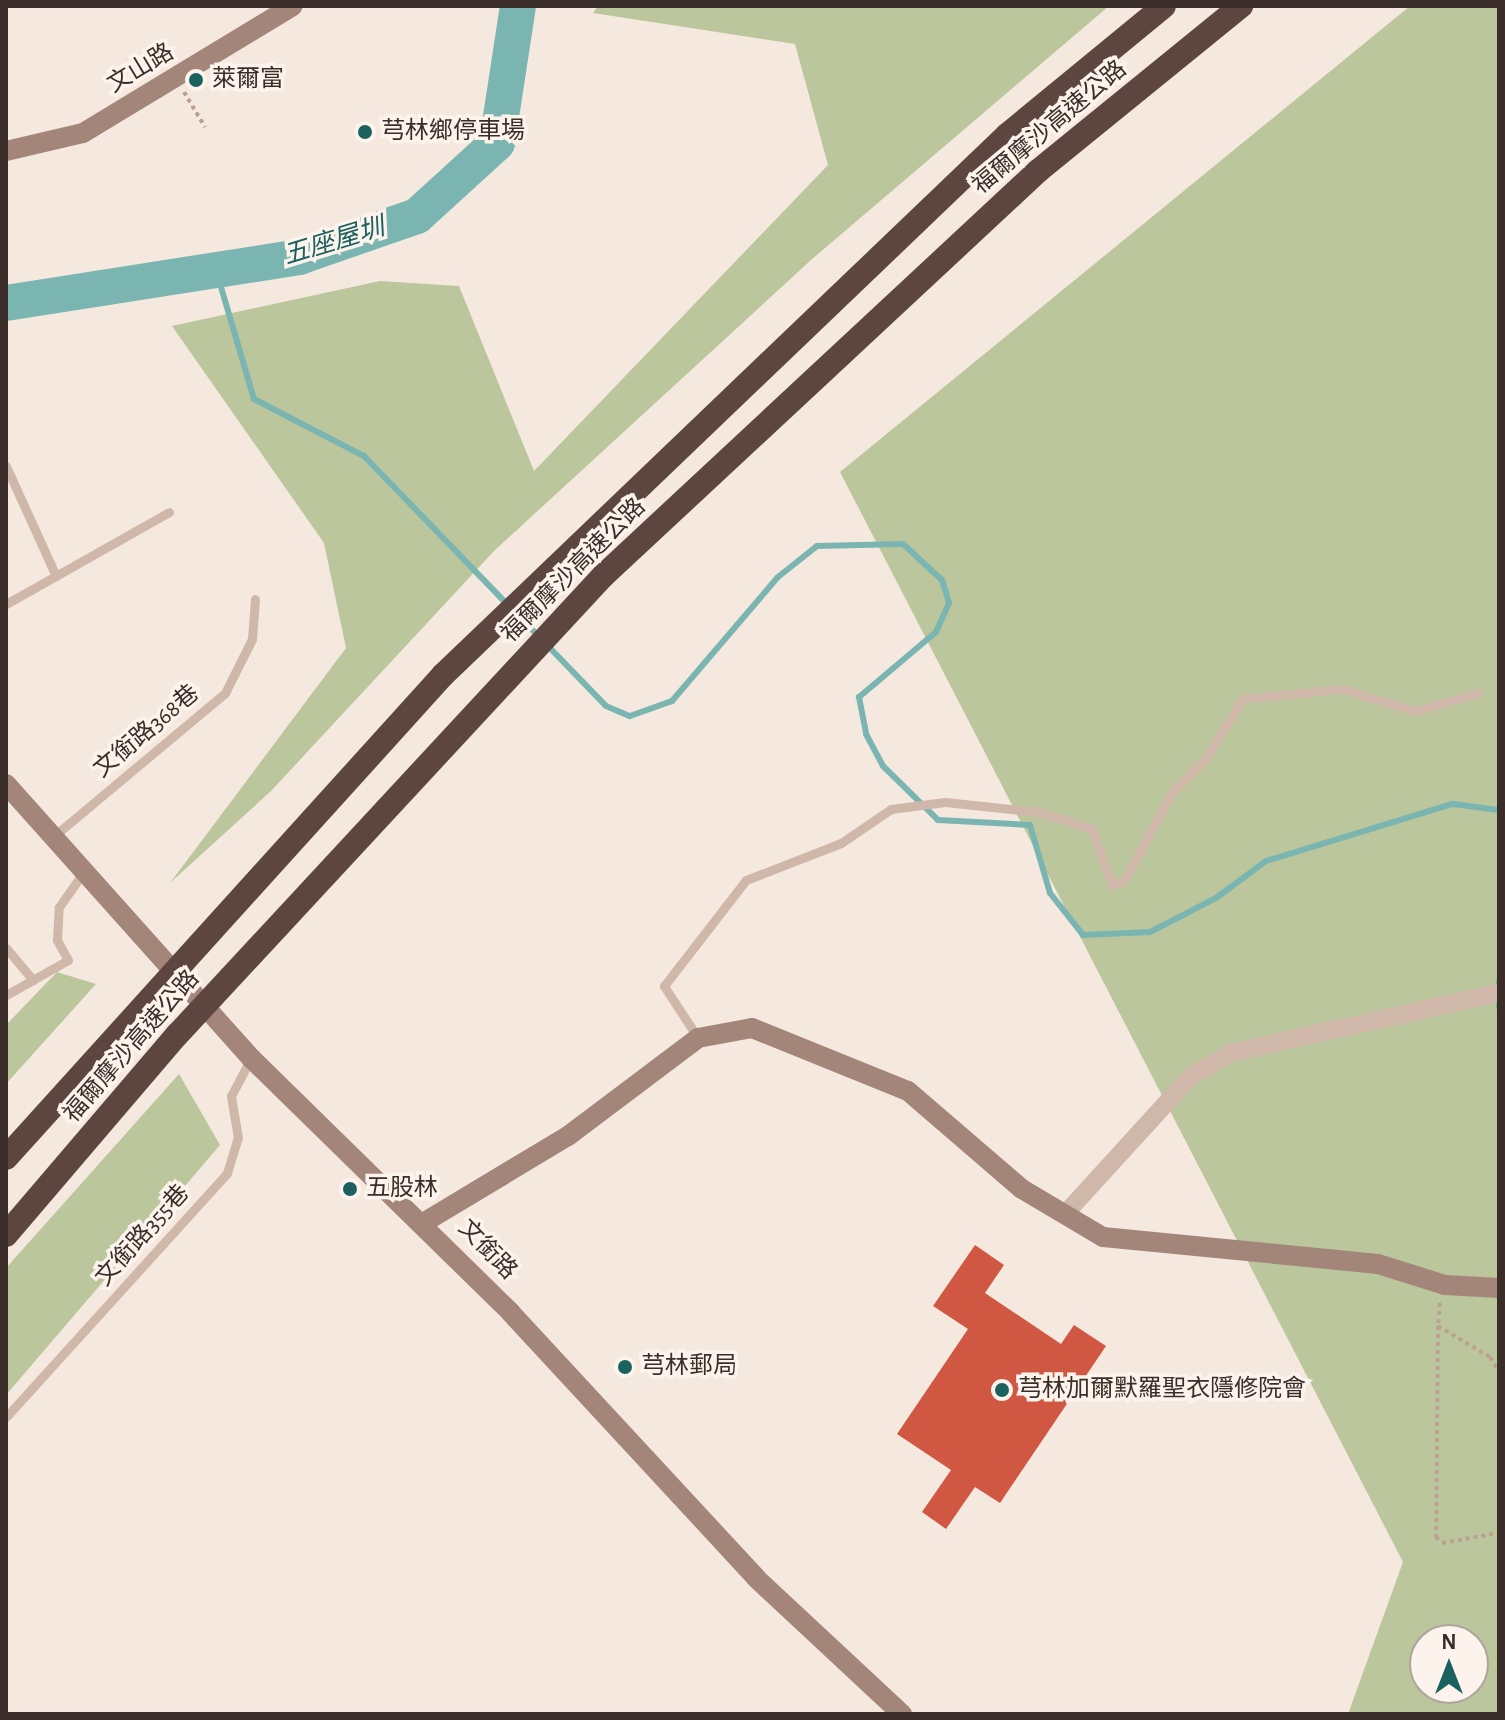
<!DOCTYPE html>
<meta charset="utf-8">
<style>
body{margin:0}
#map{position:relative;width:1505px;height:1720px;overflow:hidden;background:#f5e9df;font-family:"Alegreya Sans","Noto Sans TC",sans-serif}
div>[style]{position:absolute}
.green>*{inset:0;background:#bcc69d}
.stream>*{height:6px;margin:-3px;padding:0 3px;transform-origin:3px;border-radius:3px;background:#7bb5b2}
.river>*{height:36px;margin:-18px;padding:0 18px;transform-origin:18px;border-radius:18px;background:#7bb5b2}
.building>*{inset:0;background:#d05742}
.path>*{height:4px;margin-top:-2px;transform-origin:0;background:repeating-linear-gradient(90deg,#bba193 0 4px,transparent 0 8px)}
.lane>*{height:9px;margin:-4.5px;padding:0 4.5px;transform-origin:4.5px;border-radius:4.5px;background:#cfb7a9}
.street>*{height:18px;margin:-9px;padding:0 9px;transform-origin:9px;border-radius:9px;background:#cfb7a9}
.secondary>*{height:20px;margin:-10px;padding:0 10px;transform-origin:10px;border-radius:10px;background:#a3857a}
.highway>*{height:24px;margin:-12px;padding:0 12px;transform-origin:12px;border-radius:12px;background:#5d4640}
.dots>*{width:22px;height:22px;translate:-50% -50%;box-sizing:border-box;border:4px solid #fcf3ec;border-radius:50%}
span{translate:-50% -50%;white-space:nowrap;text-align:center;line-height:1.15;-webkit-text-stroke:7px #fcf3ec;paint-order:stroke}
.street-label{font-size:24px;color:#3b2e2a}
.poi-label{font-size:24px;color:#3b2e2a}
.left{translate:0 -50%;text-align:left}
.water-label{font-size:26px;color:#1b6160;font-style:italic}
.frame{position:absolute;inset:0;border:8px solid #3b2e2a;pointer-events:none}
.north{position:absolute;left:1409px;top:1624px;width:80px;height:80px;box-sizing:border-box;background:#fcf3ec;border:2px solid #afa49e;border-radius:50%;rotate:0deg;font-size:22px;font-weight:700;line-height:32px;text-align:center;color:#3b2e2a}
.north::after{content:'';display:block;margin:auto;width:28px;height:36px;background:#1b6160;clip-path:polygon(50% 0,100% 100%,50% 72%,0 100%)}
</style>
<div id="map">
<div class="green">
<div style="clip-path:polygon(598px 6px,1109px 6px,811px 260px,494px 551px,271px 791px,170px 883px,346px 648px,324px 543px,172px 326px,380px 281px,459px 286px,534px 471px,828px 165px,795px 44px,593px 13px)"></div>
<div style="clip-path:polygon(evenodd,1410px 6px,1499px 6px,1499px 1714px,1348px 1714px,1403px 1562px,840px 472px,1410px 6px,1425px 1640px,1473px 1640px,1473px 1688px,1425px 1688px,1425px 1640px)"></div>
<div style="clip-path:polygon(57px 972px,96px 984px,6px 1084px,6px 1025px)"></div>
<div style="clip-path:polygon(179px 1074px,220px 1145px,6px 1395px,6px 1268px)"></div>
</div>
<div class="stream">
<div style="left:216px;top:270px;width:134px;rotate:73.6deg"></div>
<div style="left:254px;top:399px;width:124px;rotate:27.4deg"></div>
<div style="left:364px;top:456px;width:209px;rotate:46deg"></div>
<div style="left:517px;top:614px;width:33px;rotate:46deg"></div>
<div style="left:548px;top:646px;width:83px;rotate:46deg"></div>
<div style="left:606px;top:706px;width:26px;rotate:23deg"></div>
<div style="left:630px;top:716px;width:45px;rotate:-19.7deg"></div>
<div style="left:672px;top:701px;width:163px;rotate:-49.5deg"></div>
<div style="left:778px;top:577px;width:50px;rotate:-38.5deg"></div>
<div style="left:817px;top:546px;width:86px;rotate:-1.3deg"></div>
<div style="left:903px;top:544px;width:53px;rotate:42.7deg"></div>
<div style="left:942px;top:580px;width:24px;rotate:73deg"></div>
<div style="left:949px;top:603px;width:32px;rotate:114deg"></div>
<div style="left:936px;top:632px;width:101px;rotate:139.8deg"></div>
<div style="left:859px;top:697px;width:38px;rotate:79deg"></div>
<div style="left:866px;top:734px;width:36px;rotate:62deg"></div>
<div style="left:883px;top:766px;width:77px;rotate:44.5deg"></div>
<div style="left:938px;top:820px;width:92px;rotate:3.1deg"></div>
<div style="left:1030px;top:825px;width:71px;rotate:73.6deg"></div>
<div style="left:1050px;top:893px;width:53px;rotate:51.8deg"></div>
<div style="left:1083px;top:935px;width:67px;rotate:-2.6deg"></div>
<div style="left:1150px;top:932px;width:74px;rotate:-27.3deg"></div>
<div style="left:1216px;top:898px;width:62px;rotate:-36.5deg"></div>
<div style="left:1266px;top:861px;width:195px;rotate:-17deg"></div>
<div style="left:1453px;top:804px;width:46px;rotate:7.4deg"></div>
<div style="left:1499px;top:981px;width:26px;rotate:90deg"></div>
</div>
<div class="river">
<div style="left:6px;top:303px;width:297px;rotate:-8.9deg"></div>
<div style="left:299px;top:257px;width:125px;rotate:-19.2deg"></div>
<div style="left:417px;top:216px;width:108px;rotate:-42.4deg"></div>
<div style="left:497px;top:143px;width:139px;rotate:-81.3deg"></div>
</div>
<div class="building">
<div style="clip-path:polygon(975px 1245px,1004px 1265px,985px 1293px,1061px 1344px,1074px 1325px,1106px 1346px,1000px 1503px,975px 1487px,946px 1529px,922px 1512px,951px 1470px,897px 1434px,968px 1329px,933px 1306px)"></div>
</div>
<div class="path">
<div style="left:184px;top:92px;width:41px;rotate:59deg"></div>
<div style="left:1440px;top:1303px;width:23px;rotate:95deg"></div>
<div style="left:1438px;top:1326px;width:61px;rotate:30.8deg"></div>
<div style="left:1490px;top:1357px;width:17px;rotate:59deg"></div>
<div style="left:1438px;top:1326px;width:211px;rotate:90.5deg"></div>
<div style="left:1436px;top:1537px;width:8px;rotate:45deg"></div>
<div style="left:1442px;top:1543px;width:58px;rotate:-10deg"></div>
</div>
<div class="lane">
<div style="left:6px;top:466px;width:121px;rotate:65.6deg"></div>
<div style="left:6px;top:604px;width:187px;rotate:-29.4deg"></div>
<div style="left:54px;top:836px;width:223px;rotate:-39.9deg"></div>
<div style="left:225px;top:693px;width:60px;rotate:-63.4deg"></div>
<div style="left:252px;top:639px;width:40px;rotate:-85.7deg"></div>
<div style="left:6px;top:948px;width:42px;rotate:49.8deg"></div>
<div style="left:6px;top:995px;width:71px;rotate:-29.4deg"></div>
<div style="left:68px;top:960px;width:23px;rotate:-119deg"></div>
<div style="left:57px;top:940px;width:33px;rotate:-87deg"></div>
<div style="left:59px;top:907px;width:42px;rotate:-54.8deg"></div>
<div style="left:698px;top:1038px;width:62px;rotate:-123.2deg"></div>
<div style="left:664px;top:986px;width:134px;rotate:-52.3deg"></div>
<div style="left:746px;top:880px;width:102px;rotate:-21.3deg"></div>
<div style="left:841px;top:843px;width:60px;rotate:-34.2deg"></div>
<div style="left:891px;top:809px;width:54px;rotate:-7.4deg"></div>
<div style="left:945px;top:802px;width:95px;rotate:6.1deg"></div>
<div style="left:1039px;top:812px;width:56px;rotate:17.8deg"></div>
<div style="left:1092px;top:829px;width:60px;rotate:70.7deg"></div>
<div style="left:1112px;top:886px;width:13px;rotate:-23deg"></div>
<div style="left:1124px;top:881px;width:101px;rotate:-61.7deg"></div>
<div style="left:1172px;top:792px;width:48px;rotate:-45deg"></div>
<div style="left:1206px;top:758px;width:69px;rotate:-58.6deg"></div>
<div style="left:1242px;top:699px;width:100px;rotate:-5.8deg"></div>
<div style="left:1341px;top:689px;width:78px;rotate:16.3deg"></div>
<div style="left:1416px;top:711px;width:64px;rotate:-16.4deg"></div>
<div style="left:6px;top:1417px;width:329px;rotate:-47.8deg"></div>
<div style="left:227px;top:1173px;width:37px;rotate:-73deg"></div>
<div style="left:238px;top:1138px;width:43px;rotate:-99.5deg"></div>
<div style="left:231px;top:1096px;width:43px;rotate:-62.2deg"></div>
</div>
<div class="street">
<div style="left:1065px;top:1214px;width:184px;rotate:-47.6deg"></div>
<div style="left:1189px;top:1078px;width:48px;rotate:-31.4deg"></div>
<div style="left:1230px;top:1053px;width:276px;rotate:-12.6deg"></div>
</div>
<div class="secondary">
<div style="left:6px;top:151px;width:79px;rotate:-13.2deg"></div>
<div style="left:83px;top:133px;width:245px;rotate:-31.2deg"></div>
<div style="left:6px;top:784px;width:368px;rotate:48.2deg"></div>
<div style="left:251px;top:1058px;width:364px;rotate:44.4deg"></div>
<div style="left:511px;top:1313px;width:361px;rotate:47.2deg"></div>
<div style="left:756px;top:1578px;width:200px;rotate:43deg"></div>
<div style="left:423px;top:1223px;width:169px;rotate:-31deg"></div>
<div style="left:568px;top:1136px;width:163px;rotate:-37deg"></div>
<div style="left:698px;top:1038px;width:55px;rotate:-10.5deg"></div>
<div style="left:752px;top:1028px;width:168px;rotate:22deg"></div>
<div style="left:908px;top:1091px;width:150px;rotate:40.7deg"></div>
<div style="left:1022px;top:1189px;width:94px;rotate:30.7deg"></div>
<div style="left:1103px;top:1237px;width:276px;rotate:5.6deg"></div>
<div style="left:1378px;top:1264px;width:70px;rotate:17.4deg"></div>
<div style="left:1445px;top:1285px;width:54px;rotate:3.2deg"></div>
</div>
<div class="highway">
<div style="left:6px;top:1158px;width:651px;rotate:-47.86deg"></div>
<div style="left:443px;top:675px;width:781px;rotate:-43.75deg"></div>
<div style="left:1007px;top:135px;width:203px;rotate:-39.4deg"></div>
<div style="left:6px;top:1235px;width:263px;rotate:-49.5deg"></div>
<div style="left:177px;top:1035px;width:626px;rotate:-47.14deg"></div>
<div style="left:603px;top:576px;width:594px;rotate:-42.95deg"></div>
<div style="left:1038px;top:171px;width:262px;rotate:-39.1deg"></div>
</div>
<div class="dots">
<div style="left:196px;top:80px;background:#1b6160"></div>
<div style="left:365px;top:132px;background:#1b6160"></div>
<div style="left:350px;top:1189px;background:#1b6160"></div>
<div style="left:625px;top:1367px;background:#1b6160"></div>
<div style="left:1002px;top:1390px;background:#1b6160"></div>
</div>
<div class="street-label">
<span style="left:141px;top:69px;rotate:-31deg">文山路</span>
<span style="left:1050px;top:128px;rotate:-40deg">福爾摩沙高速公路</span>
<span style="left:574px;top:571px;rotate:-45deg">福爾摩沙高速公路</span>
<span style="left:147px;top:732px;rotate:-40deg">文銜路368巷</span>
<span style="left:132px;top:1047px;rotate:-49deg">福爾摩沙高速公路</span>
<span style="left:143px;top:1236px;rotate:-48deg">文銜路355巷</span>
<span style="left:487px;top:1250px;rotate:46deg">文銜路</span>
</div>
<div class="poi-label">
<span class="left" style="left:212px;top:80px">萊爾富</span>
<span class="left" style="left:381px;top:132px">芎林鄉停車場</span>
<span class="left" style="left:366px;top:1189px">五股林</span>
<span class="left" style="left:641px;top:1367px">芎林郵局</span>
<span class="left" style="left:1018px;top:1390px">芎林加爾默羅聖衣隱修院會</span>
</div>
<div class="water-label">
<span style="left:334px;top:242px;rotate:-17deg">五座屋圳</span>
</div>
<div class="frame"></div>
<div class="north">N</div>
</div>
